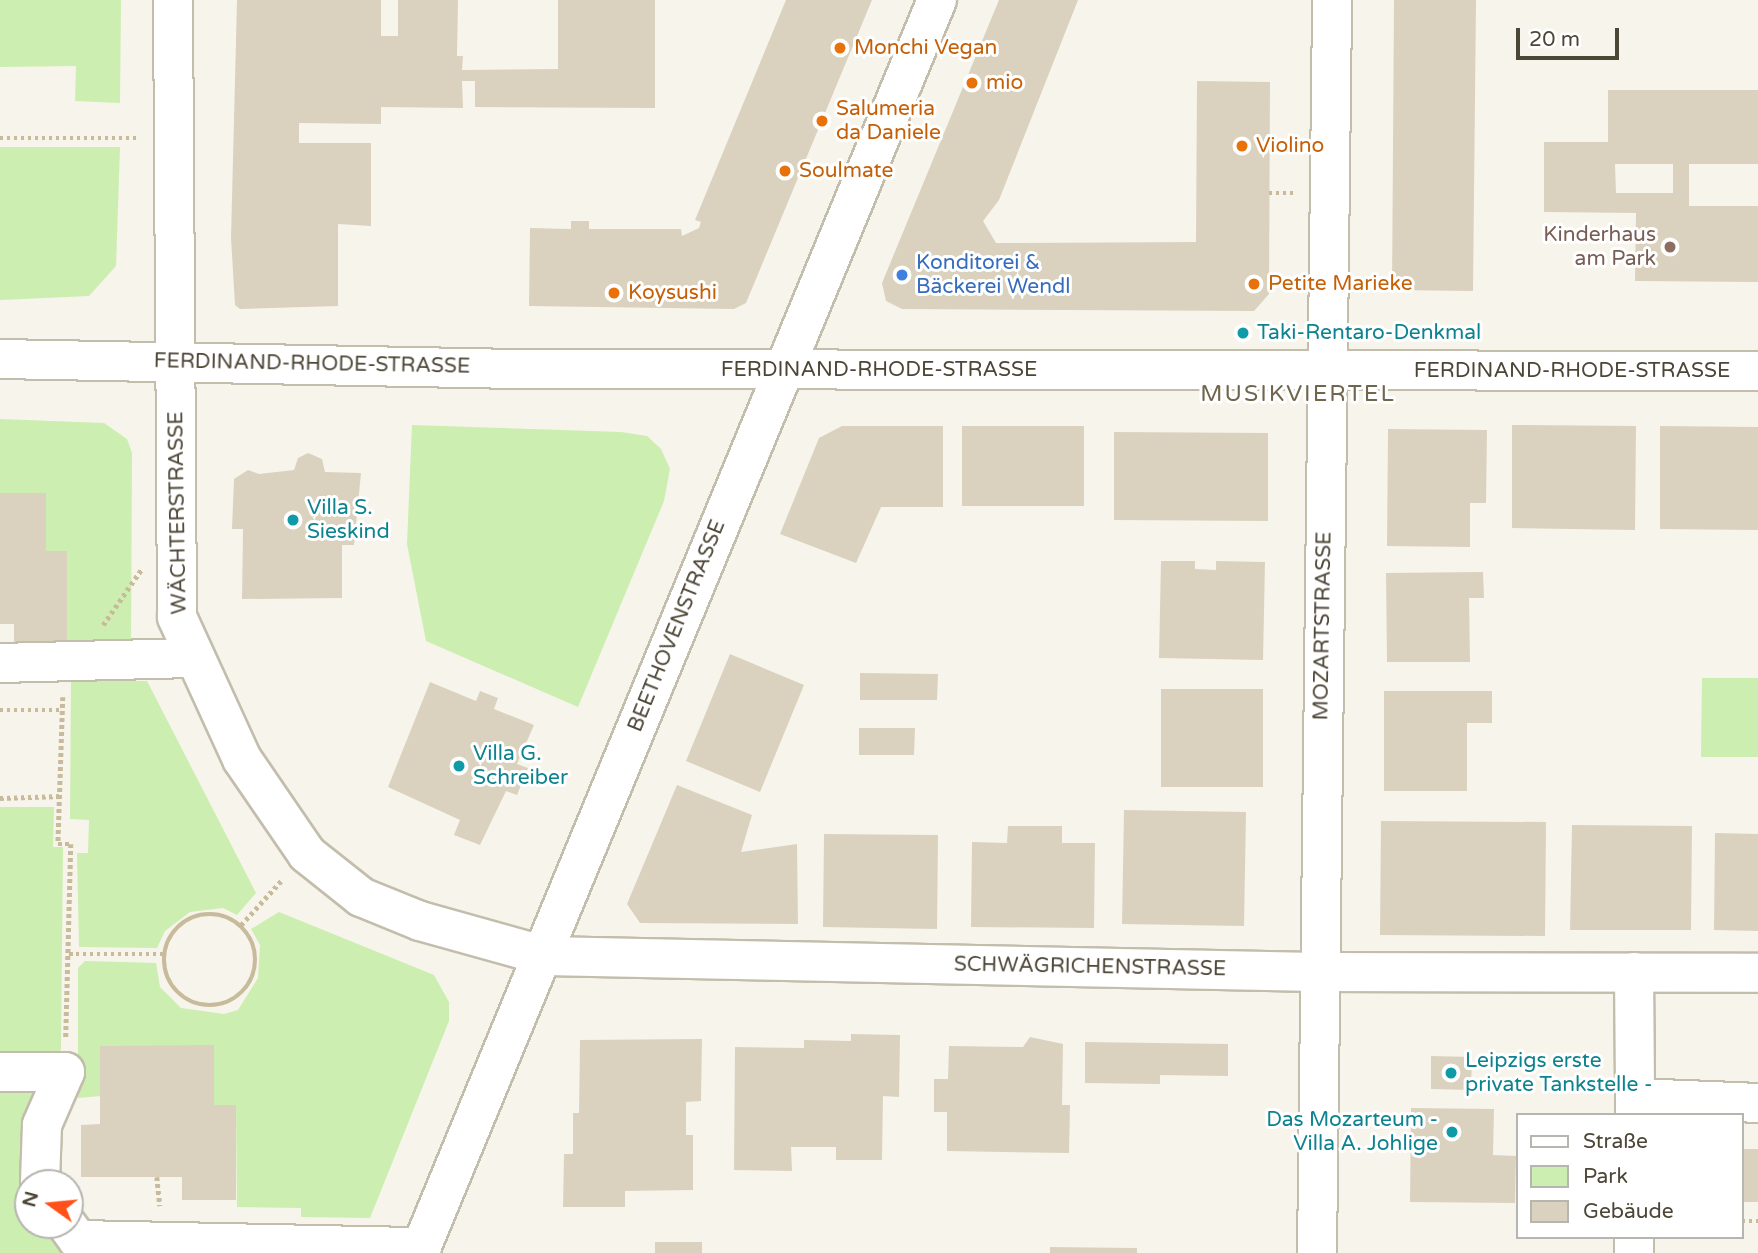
<!DOCTYPE html>
<meta charset="utf-8">
<style>
body{margin:0}
#map{position:relative;width:1758px;height:1253px;overflow:hidden;background:#f7f4eb;font-family:"Varela Round",sans-serif}
div>[style]{position:absolute}
.green>*{inset:0;background:#cceeb0}
.building>*{inset:0;background:#dad2bf}
.path>*{height:4.5px;margin-top:-2.25px;transform-origin:0;background:repeating-linear-gradient(90deg,#c7bb9c 0 3.5px,transparent 0 7px)}
.path>.ring{margin:-2.25px;padding:0;box-sizing:content-box;background:none;border:4.5px solid #c7bb9c;border-radius:50%}
.roads{filter:drop-shadow(2px 0 #c3bdac) drop-shadow(-2px 0 #c3bdac) drop-shadow(0 2px #c3bdac) drop-shadow(0 -2px #c3bdac)}
.minor>*{height:38px;margin:-19px;padding:0 19px;transform-origin:19px;border-radius:19px;background:#fff}
.dots>*{width:19px;height:19px;translate:-50% -50%;box-sizing:border-box;border:4px solid #fff;border-radius:50%}
span{translate:-50% -50%;white-space:nowrap;text-align:center;line-height:1.15;-webkit-text-stroke:6px #fff;paint-order:stroke}
.food-label{font-size:21px;color:#c56008}
.left{translate:0 -50%;text-align:left}
.education-label{font-size:21px;color:#785e54}
.right{translate:-100% -50%;text-align:right}
.shop-label{font-size:21px;color:#366cbe}
.culture-label{font-size:21px;color:#0d838f}
.street-label{font-size:21px;color:#4c4637}
.neighbourhood-label{font-size:23px;color:#70654d;letter-spacing:2px}
.legend{position:absolute;left:1516px;top:1113px;width:228px;height:126px;box-sizing:border-box;background:#fff;border:2px solid #b7b5af;margin:0;padding:9px 12px;list-style:none;font-size:21px;color:#4c4637}
.legend li{display:flex;align-items:center;gap:14px;height:35px}
.legend b{width:35px;border:2px solid #b7b5af}
.north{position:absolute;left:14px;top:1169px;width:70px;height:70px;box-sizing:border-box;background:#fff;border:2px solid #b7b5af;border-radius:50%;rotate:285deg;font-size:19px;font-weight:700;line-height:28px;text-align:center;color:#4c4637}
.north::after{content:'';display:block;margin:auto;width:24px;height:32px;background:#ff5119;clip-path:polygon(50% 0,100% 100%,50% 72%,0 100%)}
.scale{position:absolute;left:1516px;top:28px;width:103px;height:32px;box-sizing:border-box;border:4px solid #4c4637;border-top:0;padding-left:9px;font-size:21px;line-height:24px;white-space:nowrap;color:#4c4637;-webkit-text-stroke:5px #fff;paint-order:stroke}
</style>
<div id="map">
<div class="green">
<div style="clip-path:polygon(0 0,121px 0,120px 103px,75px 101px,76px 66px,0 67px)"></div>
<div style="clip-path:polygon(0 147px,120px 147px,116px 266px,89px 296px,0 300px)"></div>
<div style="clip-path:polygon(0 419px,104px 423px,127px 439px,132px 453px,131px 650px,67px 646px,67px 551px,46px 551px,46px 493px,0 493px)"></div>
<div style="clip-path:polygon(412px 425px,621px 432px,647px 436px,661px 449px,670px 469px,664px 501px,578px 707px,426px 641px,407px 544px)"></div>
<div style="clip-path:polygon(1702px 678px,1758px 678px,1758px 757px,1701px 757px)"></div>
<div style="clip-path:polygon(71px 681px,147px 681px,256px 893px,237px 915px,223px 908px,190px 912px,165px 931px,157px 948px,79px 947px,77px 853px,88px 853px,89px 820px,70px 819px)"></div>
<div style="clip-path:polygon(0 807px,54px 807px,53px 847px,63px 847px,61px 1049px,54px 1061px,0 1060px)"></div>
<div style="clip-path:polygon(279px 912px,434px 975px,449px 1002px,449px 1021px,370px 1218px,301px 1217px,301px 1208px,237px 1207px,236px 1105px,214px 1105px,213px 1046px,101px 1046px,101px 1096px,78px 1098px,78px 968px,85px 961px,156px 963px,160px 987px,181px 1008px,224px 1014px,238px 1010px,258px 978px,260px 945px,251px 929px)"></div>
<div style="clip-path:polygon(0 1082px,49px 1083px,25px 1175px,24px 1203px,28px 1225px,45px 1225px,65px 1246px,62px 1253px,0 1253px)"></div>
</div>
<div class="building">
<div style="clip-path:polygon(237px 0,381px 0,381px 36px,398px 36px,398px 0,458px 0,457px 56px,463px 56px,462px 70px,558px 69px,558px 0,655px 0,655px 108px,475px 107px,475px 81px,462px 81px,463px 108px,381px 107px,381px 124px,299px 123px,299px 143px,371px 143px,371px 226px,338px 224px,338px 306px,240px 309px,235px 305px,231px 238px)"></div>
<div style="clip-path:polygon(786px 0,872px 0,746px 303px,734px 309px,529px 306px,530px 228px,571px 229px,571px 221px,589px 221px,589px 229px,681px 229px,682px 236px,699px 228px,701px 222px,695px 220px)"></div>
<div style="clip-path:polygon(999px 0,1078px 0,999px 200px,983px 221px,996px 243px,1196px 242px,1197px 81px,1270px 82px,1269px 294px,1254px 311px,902px 309px,886px 301px,882px 283px)"></div>
<div style="clip-path:polygon(1394px 0,1476px 0,1473px 291px,1392px 290px)"></div>
<div style="clip-path:polygon(evenodd,1608px 90px,1758px 90px,1758px 164px,1689px 164px,1689px 206px,1758px 206px,1758px 282px,1635px 281px,1636px 213px,1544px 212px,1544px 142px,1608px 142px,1608px 90px,1615px 164px,1673px 164px,1673px 193px,1616px 193px,1615px 164px)"></div>
<div style="clip-path:polygon(1512px 425px,1636px 426px,1635px 530px,1512px 528px)"></div>
<div style="clip-path:polygon(842px 426px,943px 426px,943px 507px,881px 507px,856px 563px,780px 534px,819px 438px)"></div>
<div style="clip-path:polygon(962px 426px,1084px 426px,1084px 506px,962px 506px)"></div>
<div style="clip-path:polygon(1660px 426px,1758px 427px,1758px 530px,1660px 529px)"></div>
<div style="clip-path:polygon(1388px 429px,1487px 430px,1486px 503px,1470px 503px,1470px 547px,1387px 546px)"></div>
<div style="clip-path:polygon(1114px 432px,1268px 433px,1268px 521px,1114px 520px)"></div>
<div style="clip-path:polygon(308px 453px,322px 459px,325px 472px,361px 473px,354px 545px,342px 545px,342px 598px,242px 599px,243px 529px,232px 529px,234px 479px,248px 470px,259px 474px,294px 470px,298px 458px)"></div>
<div style="clip-path:polygon(0 493px,46px 493px,46px 551px,67px 551px,67px 646px,14px 646px,14px 624px,0 624px)"></div>
<div style="clip-path:polygon(1161px 561px,1195px 561px,1195px 569px,1216px 570px,1216px 561px,1265px 562px,1263px 660px,1159px 658px)"></div>
<div style="clip-path:polygon(1483px 572px,1484px 598px,1469px 598px,1470px 662px,1387px 662px,1386px 573px)"></div>
<div style="clip-path:polygon(730px 654px,804px 685px,760px 792px,686px 761px)"></div>
<div style="clip-path:polygon(860px 673px,938px 674px,937px 700px,860px 700px)"></div>
<div style="clip-path:polygon(430px 682px,476px 701px,480px 691px,498px 698px,494px 709px,534px 725px,517px 764px,528px 768px,517px 795px,506px 791px,480px 845px,454px 835px,460px 820px,388px 787px)"></div>
<div style="clip-path:polygon(1161px 689px,1263px 689px,1263px 787px,1161px 787px)"></div>
<div style="clip-path:polygon(1384px 691px,1492px 691px,1492px 723px,1467px 723px,1467px 791px,1384px 791px)"></div>
<div style="clip-path:polygon(859px 728px,915px 728px,914px 755px,859px 755px)"></div>
<div style="clip-path:polygon(677px 785px,752px 815px,741px 852px,797px 844px,798px 924px,640px 923px,627px 904px)"></div>
<div style="clip-path:polygon(1124px 810px,1246px 812px,1244px 926px,1122px 924px)"></div>
<div style="clip-path:polygon(1381px 821px,1546px 822px,1545px 936px,1380px 935px)"></div>
<div style="clip-path:polygon(1572px 825px,1692px 826px,1691px 930px,1570px 930px)"></div>
<div style="clip-path:polygon(1008px 826px,1062px 826px,1062px 843px,1095px 843px,1094px 928px,971px 927px,972px 842px,1007px 843px)"></div>
<div style="clip-path:polygon(1715px 833px,1758px 834px,1758px 931px,1714px 930px)"></div>
<div style="clip-path:polygon(824px 834px,938px 835px,937px 929px,823px 927px)"></div>
<div style="clip-path:polygon(851px 1034px,900px 1035px,899px 1097px,883px 1096px,882px 1160px,836px 1160px,836px 1147px,791px 1147px,792px 1171px,734px 1170px,735px 1047px,804px 1048px,804px 1040px,851px 1041px)"></div>
<div style="clip-path:polygon(1030px 1037px,1063px 1044px,1062px 1105px,1070px 1105px,1069px 1153px,947px 1151px,947px 1112px,934px 1112px,934px 1079px,948px 1079px,949px 1046px,1023px 1047px)"></div>
<div style="clip-path:polygon(702px 1039px,701px 1101px,686px 1102px,686px 1135px,693px 1135px,693px 1190px,625px 1191px,625px 1207px,563px 1207px,564px 1154px,573px 1154px,573px 1113px,579px 1113px,580px 1040px)"></div>
<div style="clip-path:polygon(1085px 1042px,1228px 1044px,1228px 1076px,1160px 1075px,1160px 1084px,1085px 1083px)"></div>
<div style="clip-path:polygon(214px 1045px,214px 1105px,236px 1105px,236px 1200px,182px 1200px,182px 1177px,81px 1177px,81px 1125px,100px 1124px,100px 1046px)"></div>
<div style="clip-path:polygon(1431px 1056px,1472px 1057px,1471px 1090px,1431px 1089px)"></div>
<div style="clip-path:polygon(1411px 1108px,1494px 1109px,1493px 1155px,1516px 1156px,1515px 1203px,1410px 1202px)"></div>
<div style="clip-path:polygon(1742px 1149px,1758px 1149px,1758px 1202px,1742px 1202px)"></div>
<div style="clip-path:polygon(655px 1242px,702px 1242px,702px 1253px,655px 1253px)"></div>
<div style="clip-path:polygon(1050px 1247px,1137px 1248px,1137px 1253px,1050px 1253px)"></div>
</div>
<div class="path">
<div style="left:0;top:138px;width:137px"></div>
<div style="left:1269px;top:193px;width:24px"></div>
<div style="left:103px;top:625px;width:67px;rotate:-55.4deg"></div>
<div style="left:63px;top:697px;width:147px;rotate:91.9deg"></div>
<div style="left:58px;top:844px;width:13px"></div>
<div style="left:71px;top:844px;width:193px;rotate:91.5deg"></div>
<div style="left:0;top:710px;width:63px"></div>
<div style="left:0;top:798px;width:61px;rotate:-1.9deg"></div>
<div class="ring" style="left:164px;top:914px;width:87.5px;height:87.5px"></div>
<div style="left:241px;top:925px;width:61px;rotate:-47.7deg"></div>
<div style="left:69px;top:954px;width:95px"></div>
<div style="left:157px;top:1177px;width:29px;rotate:84deg"></div>
<div style="left:1742px;top:1221px;width:16px"></div>
</div>
<div class="roads">
<div class="minor">
<div style="left:173px;top:0;width:617px;rotate:89.63deg"></div>
<div style="left:177px;top:617px;width:156px;rotate:65.4deg"></div>
<div style="left:242px;top:759px;width:115px;rotate:55.6deg"></div>
<div style="left:307px;top:854px;width:69px;rotate:38.5deg"></div>
<div style="left:361px;top:897px;width:64px;rotate:22.1deg"></div>
<div style="left:420px;top:921px;width:130px;rotate:15.6deg"></div>
<div style="left:545px;top:956px;width:771px;rotate:1.19deg"></div>
<div style="left:1316px;top:972px;width:442px;rotate:0.1deg"></div>
<div style="left:0;top:359px;width:515px;rotate:1.11deg"></div>
<div style="left:515px;top:369px;width:1243px;rotate:0.09deg"></div>
<div style="left:0;top:663px;width:192px;rotate:-1.5deg"></div>
<div style="left:1634px;top:972px;width:126px;rotate:89.5deg"></div>
<div style="left:0;top:1072px;width:65px"></div>
<div style="left:65px;top:1072px;width:58px;rotate:113.5deg"></div>
<div style="left:42px;top:1125px;width:58px;rotate:92deg"></div>
<div style="left:1635px;top:1115px;width:17px;rotate:-90deg"></div>
<div style="left:1635px;top:1098px;width:123px;rotate:2.3deg"></div>
<div style="left:67px;top:1225px;width:19px;rotate:54deg"></div>
<div style="left:78px;top:1240px;width:344px;rotate:1.2deg"></div>
<div style="left:419px;top:1253px;width:1356px;rotate:-67.54deg"></div>
<div style="left:1317px;top:1253px;width:1253px;rotate:-89.31deg"></div>
<div style="left:1634px;top:1253px;width:16px;rotate:-90deg"></div>
</div>
</div>
<div class="dots">
<div style="left:840px;top:48px;background:#e8710a"></div>
<div style="left:972px;top:83px;background:#e8710a"></div>
<div style="left:822px;top:121px;background:#e8710a"></div>
<div style="left:1242px;top:146px;background:#e8710a"></div>
<div style="left:785px;top:171px;background:#e8710a"></div>
<div style="left:1670px;top:247px;background:#8d6e63"></div>
<div style="left:902px;top:275px;background:#3f7fe0"></div>
<div style="left:1254px;top:284px;background:#e8710a"></div>
<div style="left:614px;top:293px;background:#e8710a"></div>
<div style="left:1243px;top:333px;background:#0f9aa8"></div>
<div style="left:293px;top:520px;background:#0f9aa8"></div>
<div style="left:459px;top:766px;background:#0f9aa8"></div>
<div style="left:1451px;top:1073px;background:#0f9aa8"></div>
<div style="left:1452px;top:1132px;background:#0f9aa8"></div>
</div>
<div class="food-label">
<span class="left" style="left:854px;top:48px">Monchi Vegan</span>
<span class="left" style="left:986px;top:83px">mio</span>
<span class="left" style="left:836px;top:121px">Salumeria<br>da Daniele</span>
<span class="left" style="left:1256px;top:146px">Violino</span>
<span class="left" style="left:799px;top:171px">Soulmate</span>
<span class="left" style="left:1268px;top:284px">Petite Marieke</span>
<span class="left" style="left:628px;top:293px">Koysushi</span>
</div>
<div class="education-label">
<span class="right" style="left:1656px;top:247px">Kinderhaus<br>am Park</span>
</div>
<div class="shop-label">
<span class="left" style="left:916px;top:275px">Konditorei &amp;<br>Bäckerei Wendl</span>
</div>
<div class="culture-label">
<span class="left" style="left:1257px;top:333px">Taki-Rentaro-Denkmal</span>
<span class="left" style="left:307px;top:520px">Villa S.<br>Sieskind</span>
<span class="left" style="left:473px;top:766px">Villa G.<br>Schreiber</span>
<span class="left" style="left:1465px;top:1073px">Leipzigs erste<br>private Tankstelle -</span>
<span class="right" style="left:1438px;top:1132px">Das Mozarteum -<br>Villa A. Johlige</span>
</div>
<div class="street-label">
<span style="left:312px;top:364px;rotate:1deg">FERDINAND-RHODE-STRASSE</span>
<span style="left:879px;top:370px">FERDINAND-RHODE-STRASSE</span>
<span style="left:1572px;top:371px">FERDINAND-RHODE-STRASSE</span>
<span style="left:178px;top:513px;rotate:-91deg">WÄCHTERSTRASSE</span>
<span style="left:677px;top:626px;rotate:-68deg">BEETHOVENSTRASSE</span>
<span style="left:1323px;top:626px;rotate:-89deg">MOZARTSTRASSE</span>
<span style="left:1090px;top:967px;rotate:1deg">SCHWÄGRICHENSTRASSE</span>
</div>
<div class="neighbourhood-label">
<span style="left:1298px;top:394px">MUSIKVIERTEL</span>
</div>
<ul class="legend">
<li><b style="height:9px;background:#fff"></b>Straße</li>
<li><b style="height:19px;background:#cceeb0"></b>Park</li>
<li><b style="height:19px;background:#dad2bf"></b>Gebäude</li>
</ul>
<div class="north">N</div>
<div class="scale">20 m</div>
</div>
